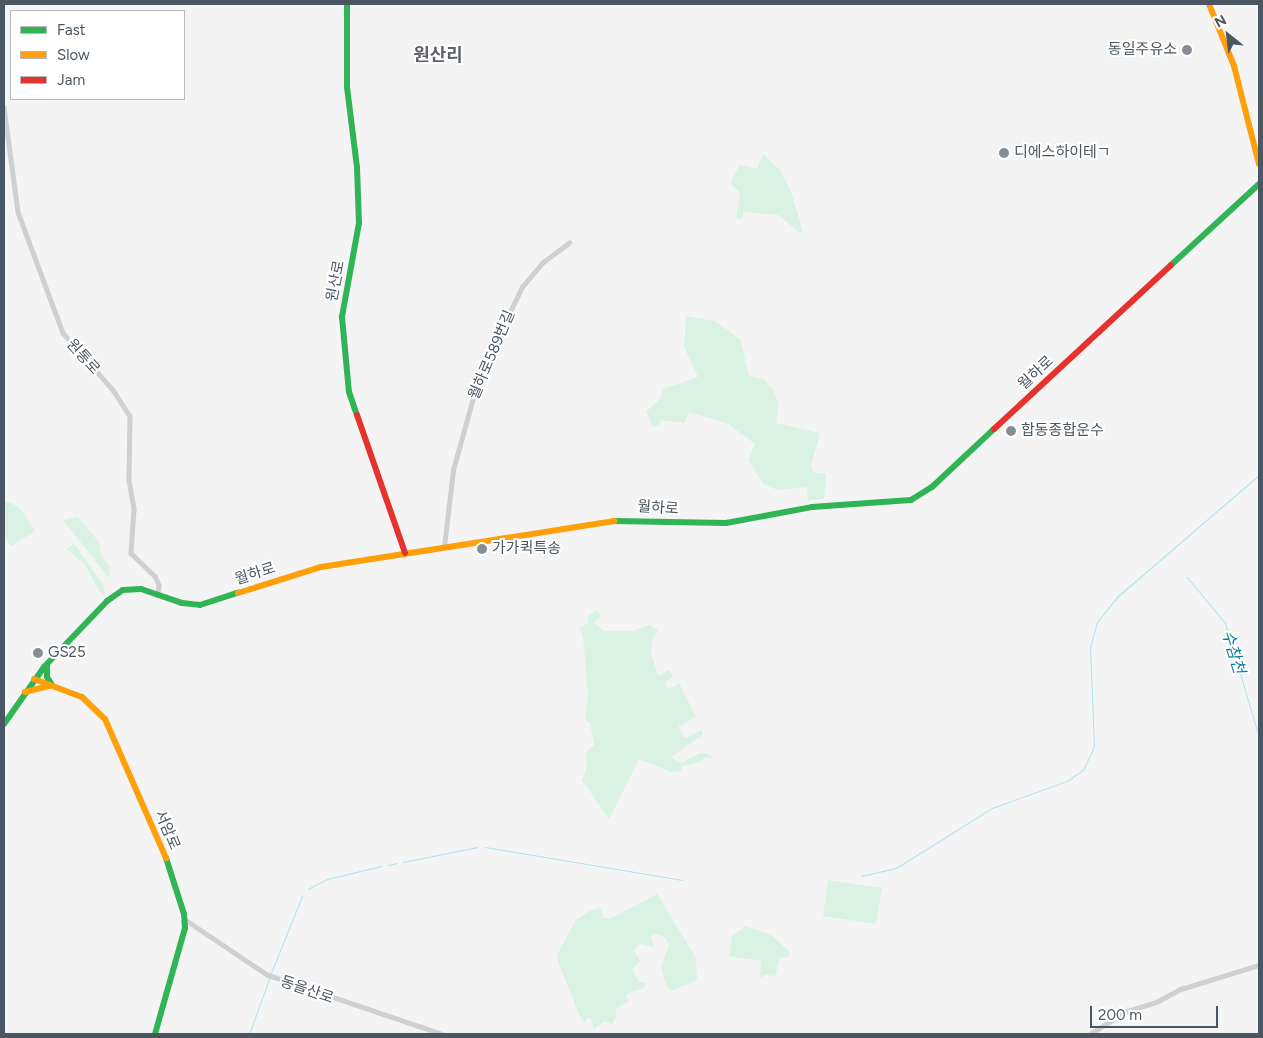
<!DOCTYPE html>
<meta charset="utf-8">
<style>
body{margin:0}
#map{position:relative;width:1263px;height:1038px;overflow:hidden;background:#f4f4f4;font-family:Figtree,"Noto Sans KR",sans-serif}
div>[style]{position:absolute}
.green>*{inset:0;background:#d9f2e3}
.stream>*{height:1px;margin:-0.5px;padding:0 0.5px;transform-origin:0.5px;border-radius:0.5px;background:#aee2f0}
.street>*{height:4.5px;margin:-2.25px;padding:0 2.25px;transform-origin:2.25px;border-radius:2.25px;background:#ced0d2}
.fast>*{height:6px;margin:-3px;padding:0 3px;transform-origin:3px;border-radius:3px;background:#30b455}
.slow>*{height:6px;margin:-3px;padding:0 3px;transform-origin:3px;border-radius:3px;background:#ff9f0a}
.jam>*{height:6px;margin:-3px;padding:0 3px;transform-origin:3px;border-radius:3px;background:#e5322d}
.dots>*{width:14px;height:14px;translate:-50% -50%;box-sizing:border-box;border:2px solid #fff;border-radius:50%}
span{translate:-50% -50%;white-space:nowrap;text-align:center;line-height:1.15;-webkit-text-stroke:4px #fff;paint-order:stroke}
.poi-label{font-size:15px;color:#4a5661}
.right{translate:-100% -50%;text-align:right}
.left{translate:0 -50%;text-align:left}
.street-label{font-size:15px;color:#4a5661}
.water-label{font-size:16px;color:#0c7c9b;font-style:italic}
.quarter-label{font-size:18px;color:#5f6368;font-weight:700}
.frame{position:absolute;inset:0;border:5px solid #4a5661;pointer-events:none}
.legend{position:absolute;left:10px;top:10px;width:175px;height:90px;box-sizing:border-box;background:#fff;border:1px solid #b7bbc0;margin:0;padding:6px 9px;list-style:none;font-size:15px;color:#4a5661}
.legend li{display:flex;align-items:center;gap:10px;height:25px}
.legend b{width:25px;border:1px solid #b7bbc0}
.north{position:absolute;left:1203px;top:10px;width:50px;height:50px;-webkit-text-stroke:4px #fff;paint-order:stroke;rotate:331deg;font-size:14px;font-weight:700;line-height:20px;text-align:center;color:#4a5661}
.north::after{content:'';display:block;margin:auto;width:18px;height:22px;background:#4a5661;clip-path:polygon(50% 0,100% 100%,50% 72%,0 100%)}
.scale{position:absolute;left:1090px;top:1006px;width:128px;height:22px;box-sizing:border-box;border:2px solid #4a5661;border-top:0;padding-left:6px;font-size:15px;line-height:18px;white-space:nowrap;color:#4a5661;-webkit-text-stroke:4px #fff;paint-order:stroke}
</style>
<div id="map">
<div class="green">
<div style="clip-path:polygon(763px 154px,780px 170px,791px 192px,803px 231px,800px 233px,778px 215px,744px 212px,742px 219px,736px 218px,740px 192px,731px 184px,734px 175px,740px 165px,757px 169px)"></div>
<div style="clip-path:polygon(686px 316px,715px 321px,740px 339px,749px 376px,764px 379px,774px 391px,779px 405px,776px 423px,820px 433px,811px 466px,813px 472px,826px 474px,824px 499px,808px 500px,807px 487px,777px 490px,763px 483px,748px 460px,755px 444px,728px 424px,689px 412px,684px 423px,661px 420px,659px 425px,653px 427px,646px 412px,660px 399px,663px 389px,698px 377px,684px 347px)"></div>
<div style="clip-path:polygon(10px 502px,22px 510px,35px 531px,11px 546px,4px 537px,4px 503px)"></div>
<div style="clip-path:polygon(78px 517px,99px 542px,101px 554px,110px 568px,109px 578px,63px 520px)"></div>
<div style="clip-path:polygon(74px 543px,103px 585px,106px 597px,98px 589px,84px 563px,66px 549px)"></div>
<div style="clip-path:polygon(597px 610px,601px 615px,594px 623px,604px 631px,633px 631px,650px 625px,658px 631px,653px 638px,651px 653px,658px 676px,669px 670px,671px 673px,673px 677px,666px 681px,666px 686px,670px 689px,679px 683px,696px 717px,678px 727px,685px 738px,702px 730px,703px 735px,671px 757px,681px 763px,701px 753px,709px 754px,713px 758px,705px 758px,699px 762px,682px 766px,681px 771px,671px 772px,639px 759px,609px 819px,582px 780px,587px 767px,586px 752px,594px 745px,590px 723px,585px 719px,588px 695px,583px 636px,579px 628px,588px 623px,588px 616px)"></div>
<div style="clip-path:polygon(828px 880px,882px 888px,876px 924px,823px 916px)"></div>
<div style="clip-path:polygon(657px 894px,696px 958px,697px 980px,671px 991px,666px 986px,661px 966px,669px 945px,666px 938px,654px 933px,651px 938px,655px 947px,639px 944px,634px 951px,640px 961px,632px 969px,639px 982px,646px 983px,644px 988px,628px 993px,626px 997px,629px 1001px,615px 1009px,617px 1016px,612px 1024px,604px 1021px,594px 1029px,591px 1019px,587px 1018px,584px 1023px,578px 1012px,557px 959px,558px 953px,575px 921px,588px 912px,600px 907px,604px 918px,610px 919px)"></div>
<div style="clip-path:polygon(746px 926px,771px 935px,789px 951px,789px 957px,780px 958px,775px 976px,765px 975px,760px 978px,761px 961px,729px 956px,732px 936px)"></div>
</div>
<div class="stream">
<div style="left:1187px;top:577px;width:60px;rotate:50.4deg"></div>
<div style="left:1225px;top:623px;width:119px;rotate:73.4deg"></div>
<div style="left:485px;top:847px;width:200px;rotate:9.5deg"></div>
<div style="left:403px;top:862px;width:76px;rotate:-11.3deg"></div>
<div style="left:388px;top:865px;width:9px;rotate:-13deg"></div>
<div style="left:861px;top:876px;width:36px;rotate:-13deg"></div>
<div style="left:896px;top:868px;width:113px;rotate:-32deg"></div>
<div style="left:992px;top:808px;width:80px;rotate:-19.8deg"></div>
<div style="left:1067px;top:781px;width:19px;rotate:-35deg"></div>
<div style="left:1083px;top:770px;width:26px;rotate:-65deg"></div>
<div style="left:1094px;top:746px;width:98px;rotate:-92.3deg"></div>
<div style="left:1090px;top:648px;width:27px;rotate:-75deg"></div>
<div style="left:1097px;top:622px;width:32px;rotate:-51deg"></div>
<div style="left:1117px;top:597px;width:187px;rotate:-40.7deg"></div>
<div style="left:308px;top:889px;width:21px;rotate:-28deg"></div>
<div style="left:327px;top:879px;width:56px;rotate:-13.5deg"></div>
<div style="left:271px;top:973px;width:83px;rotate:-68.1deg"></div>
<div style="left:249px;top:1034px;width:59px;rotate:-70deg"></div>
</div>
<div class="street">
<div style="left:4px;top:107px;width:106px;rotate:82.4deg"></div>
<div style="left:18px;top:212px;width:129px;rotate:69.6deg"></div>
<div style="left:63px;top:333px;width:76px;rotate:48.7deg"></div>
<div style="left:113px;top:390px;width:31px;rotate:57deg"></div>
<div style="left:130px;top:416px;width:64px;rotate:90.9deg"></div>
<div style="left:129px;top:480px;width:29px;rotate:80deg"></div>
<div style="left:134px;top:509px;width:44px;rotate:93.9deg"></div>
<div style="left:131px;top:553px;width:33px;rotate:44deg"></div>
<div style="left:155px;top:576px;width:10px;rotate:66deg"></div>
<div style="left:159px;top:585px;width:10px;rotate:96deg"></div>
<div style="left:444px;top:547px;width:78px;rotate:-83.3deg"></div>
<div style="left:453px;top:470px;width:98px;rotate:-74.5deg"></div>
<div style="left:479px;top:376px;width:99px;rotate:-64.2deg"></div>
<div style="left:522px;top:287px;width:31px;rotate:-50deg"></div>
<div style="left:542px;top:263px;width:34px;rotate:-37deg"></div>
<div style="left:186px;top:920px;width:99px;rotate:33.9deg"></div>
<div style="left:268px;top:975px;width:184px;rotate:18.7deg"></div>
<div style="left:1090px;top:1034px;width:41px;rotate:-32.2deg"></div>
<div style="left:1125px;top:1012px;width:35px;rotate:-18deg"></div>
<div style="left:1158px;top:1001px;width:26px;rotate:-28deg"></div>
<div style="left:1181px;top:989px;width:82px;rotate:-17.1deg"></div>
</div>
<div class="fast">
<div style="left:347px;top:4px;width:83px;rotate:90deg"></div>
<div style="left:347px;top:87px;width:81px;rotate:82.9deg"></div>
<div style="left:357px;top:167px;width:56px;rotate:88deg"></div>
<div style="left:359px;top:223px;width:96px;rotate:100.3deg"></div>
<div style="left:342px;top:317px;width:75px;rotate:84.7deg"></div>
<div style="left:349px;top:392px;width:24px;rotate:71deg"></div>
<div style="left:1171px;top:265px;width:120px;rotate:-42.6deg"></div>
<div style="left:614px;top:521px;width:112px;rotate:1deg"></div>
<div style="left:726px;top:523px;width:87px;rotate:-10.5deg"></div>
<div style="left:812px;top:507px;width:99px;rotate:-4deg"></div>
<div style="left:911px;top:500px;width:25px;rotate:-32deg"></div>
<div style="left:932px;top:487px;width:85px;rotate:-43.1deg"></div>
<div style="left:47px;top:665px;width:12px;rotate:90deg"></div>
<div style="left:47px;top:677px;width:9px;rotate:58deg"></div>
<div style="left:4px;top:724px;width:70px;rotate:-54.9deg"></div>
<div style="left:44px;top:667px;width:91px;rotate:-46.3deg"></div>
<div style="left:107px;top:601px;width:19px;rotate:-35deg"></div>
<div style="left:123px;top:590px;width:18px;rotate:-3deg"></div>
<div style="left:141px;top:589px;width:43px;rotate:18.9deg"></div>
<div style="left:182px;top:603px;width:18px;rotate:6deg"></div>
<div style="left:200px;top:605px;width:40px;rotate:-18deg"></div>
<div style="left:155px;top:1034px;width:110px;rotate:-74.2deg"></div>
<div style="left:185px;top:928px;width:14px;rotate:-94deg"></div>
<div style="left:184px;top:914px;width:59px;rotate:-107.8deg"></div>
</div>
<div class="slow">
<div style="left:1209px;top:4px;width:67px;rotate:68deg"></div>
<div style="left:1234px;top:66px;width:101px;rotate:75.7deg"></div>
<div style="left:238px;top:593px;width:87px;rotate:-17.4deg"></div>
<div style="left:321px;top:567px;width:297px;rotate:-8.9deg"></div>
<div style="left:34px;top:679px;width:51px;rotate:20.6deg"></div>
<div style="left:82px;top:697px;width:32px;rotate:44deg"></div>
<div style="left:105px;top:719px;width:152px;rotate:66.3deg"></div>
<div style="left:25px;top:692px;width:25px;rotate:-14deg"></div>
</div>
<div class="jam">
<div style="left:357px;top:415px;width:146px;rotate:70.8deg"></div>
<div style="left:994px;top:429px;width:241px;rotate:-42.8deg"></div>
</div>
<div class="dots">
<div style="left:1187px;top:50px;background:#868d94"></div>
<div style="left:1004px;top:153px;background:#868d94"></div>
<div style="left:1011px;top:431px;background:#868d94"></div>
<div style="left:482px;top:549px;background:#868d94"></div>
<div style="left:38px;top:653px;background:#868d94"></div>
</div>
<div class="poi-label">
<span class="right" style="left:1177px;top:50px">동일주유소</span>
<span class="left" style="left:1014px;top:153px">디에스하이테ㄱ</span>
<span class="left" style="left:1021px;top:431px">합동종합운수</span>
<span class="left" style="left:492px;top:549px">가가퀵특송</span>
<span class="left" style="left:48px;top:653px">GS25</span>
</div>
<div class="street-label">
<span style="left:336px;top:281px;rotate:-79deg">원산로</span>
<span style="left:492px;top:355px;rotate:-67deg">월하로589번길</span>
<span style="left:83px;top:357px;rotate:48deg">원통로</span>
<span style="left:1036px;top:373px;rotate:-43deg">월하로</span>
<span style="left:658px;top:508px;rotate:4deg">월하로</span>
<span style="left:255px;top:574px;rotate:-18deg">월하로</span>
<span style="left:167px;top:830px;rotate:67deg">서암로</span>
<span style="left:307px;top:990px;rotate:19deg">동을산로</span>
</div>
<div class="water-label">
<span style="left:1233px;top:652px;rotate:73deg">수참천</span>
</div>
<div class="quarter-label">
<span style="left:438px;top:55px">원산리</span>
</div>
<div class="frame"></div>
<ul class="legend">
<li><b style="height:6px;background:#30b455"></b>Fast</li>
<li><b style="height:6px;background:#ff9f0a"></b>Slow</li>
<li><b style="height:6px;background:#e5322d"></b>Jam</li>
</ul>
<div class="north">N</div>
<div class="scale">200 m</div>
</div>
